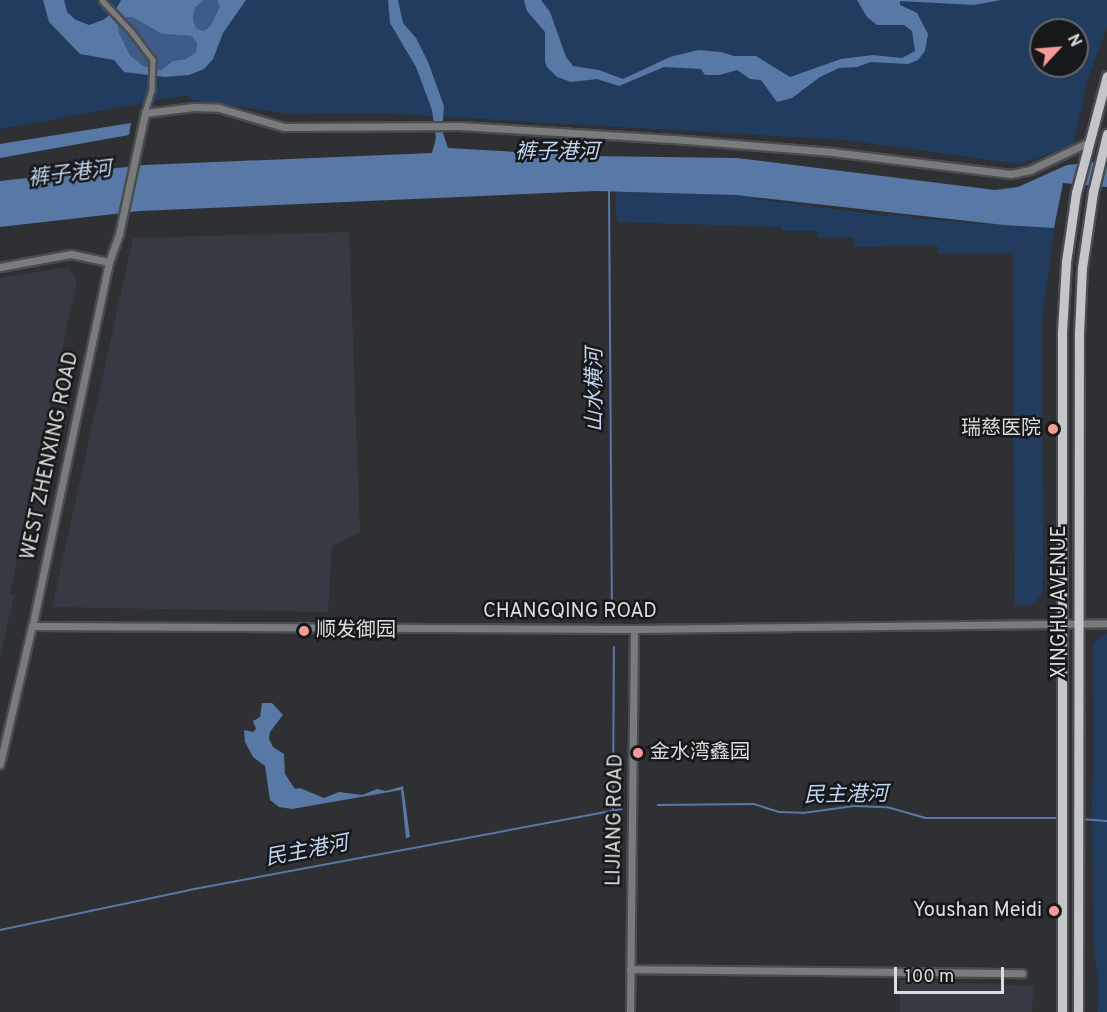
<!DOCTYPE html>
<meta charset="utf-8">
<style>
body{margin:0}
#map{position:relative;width:1107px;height:1012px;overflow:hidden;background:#2e3033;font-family:Overpass,"Noto Sans SC",sans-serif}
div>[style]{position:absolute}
.built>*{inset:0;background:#363b43}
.green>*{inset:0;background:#223c60}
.forest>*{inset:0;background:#3e5c89}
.water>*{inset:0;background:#5878a6}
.stream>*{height:2px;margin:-1px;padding:0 1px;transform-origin:1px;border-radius:1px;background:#5878a6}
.roads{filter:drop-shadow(2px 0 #4a4c4f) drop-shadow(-2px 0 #4a4c4f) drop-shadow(0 2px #4a4c4f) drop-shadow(0 -2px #4a4c4f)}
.pedestrian>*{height:4.5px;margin:-2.25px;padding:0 2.25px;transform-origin:2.25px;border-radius:2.25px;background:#7a7b7c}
.tertiary>*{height:7px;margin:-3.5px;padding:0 3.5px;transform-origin:3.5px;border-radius:3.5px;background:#7a7b7c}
.primary>*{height:9px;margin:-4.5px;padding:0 4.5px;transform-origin:4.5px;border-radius:4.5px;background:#c4c6c9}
.dots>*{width:16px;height:16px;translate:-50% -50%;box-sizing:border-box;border:3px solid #171819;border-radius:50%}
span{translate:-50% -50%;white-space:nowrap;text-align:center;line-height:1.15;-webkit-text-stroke:5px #171819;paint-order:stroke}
.poi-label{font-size:20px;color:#dcdddf}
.right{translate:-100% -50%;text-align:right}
.left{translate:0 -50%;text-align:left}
.street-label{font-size:20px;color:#dcdddf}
.water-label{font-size:21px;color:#c2d6f2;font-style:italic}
.north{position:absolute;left:1029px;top:18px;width:60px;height:60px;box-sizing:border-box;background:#171819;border:2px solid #666768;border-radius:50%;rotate:64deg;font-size:16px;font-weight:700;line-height:24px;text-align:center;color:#dcdddf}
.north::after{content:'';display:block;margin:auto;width:21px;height:27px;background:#f59b98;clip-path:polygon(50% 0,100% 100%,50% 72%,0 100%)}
.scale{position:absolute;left:894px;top:967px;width:110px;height:27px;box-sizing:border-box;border:3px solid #dcdddf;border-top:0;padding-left:8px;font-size:18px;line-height:21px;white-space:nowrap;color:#dcdddf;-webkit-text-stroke:4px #171819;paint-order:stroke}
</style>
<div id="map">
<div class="built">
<div style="clip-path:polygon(349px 232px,360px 532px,332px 546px,328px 612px,54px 607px,53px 604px,133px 238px)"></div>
<div style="clip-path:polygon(68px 267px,77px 280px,10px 594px,14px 595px,0 657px,0 278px)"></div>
<div style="clip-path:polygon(900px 980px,1033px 986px,1032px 1012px,900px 1012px)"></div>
</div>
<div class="green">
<div style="clip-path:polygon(evenodd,0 0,1107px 0,1107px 27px,1087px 82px,1073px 145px,1019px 164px,845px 140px,380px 113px,292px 114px,191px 100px,187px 95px,0 129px,0 0,1041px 30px,1077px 30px,1077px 66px,1041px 66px,1041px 30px)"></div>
<div style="clip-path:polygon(621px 190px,742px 194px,754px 196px,755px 199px,888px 216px,889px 214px,912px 216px,912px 218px,984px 224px,1055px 225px,1042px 318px,1043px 592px,1033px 606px,1015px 605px,1013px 253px,939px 254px,937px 245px,855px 247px,854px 237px,818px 238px,817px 231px,782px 231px,781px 227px,617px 222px,615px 195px)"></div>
<div style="clip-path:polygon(1107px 633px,1107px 1012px,1097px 1012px,1099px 992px,1094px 944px,1092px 801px,1094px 766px,1093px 648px,1096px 640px)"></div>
</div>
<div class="forest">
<div style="clip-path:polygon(204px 0,217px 0,221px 6px,210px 27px,203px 31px,196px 28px,193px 19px,195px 8px)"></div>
<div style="clip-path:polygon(132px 17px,162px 34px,192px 36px,197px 43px,196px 52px,186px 59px,173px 61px,161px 70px,143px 66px,130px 55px,119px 33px,118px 23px,123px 18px)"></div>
</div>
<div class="water">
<div style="clip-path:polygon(evenodd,43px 0,64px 0,67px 12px,76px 20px,89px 25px,103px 20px,115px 11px,121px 0,204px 0,195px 8px,193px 19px,196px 28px,203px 31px,210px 27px,220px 7px,217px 0,246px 0,223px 33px,213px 59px,204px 69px,189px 75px,165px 77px,124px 72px,114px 60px,80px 54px,49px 22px,43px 0,132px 17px,162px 34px,192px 36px,197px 43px,196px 52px,186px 59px,173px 61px,161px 70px,143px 66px,130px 55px,119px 33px,118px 23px,123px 18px,132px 17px)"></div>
<div style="clip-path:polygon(388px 0,398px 0,403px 23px,416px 38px,428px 62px,444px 106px,442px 130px,448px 148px,589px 156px,737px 158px,995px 190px,1018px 187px,1067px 165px,1107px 161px,1107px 187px,1063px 183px,1054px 228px,1004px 225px,736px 195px,595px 191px,140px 211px,0 227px,0 181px,144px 165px,432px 153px,436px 138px,432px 110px,416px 67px,390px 23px)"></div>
<div style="clip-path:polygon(524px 0,541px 0,550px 12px,566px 57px,573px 66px,599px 70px,623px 79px,670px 57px,698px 50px,721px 52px,734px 56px,756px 56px,790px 77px,841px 59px,873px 55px,902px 58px,915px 51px,912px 31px,904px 25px,877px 25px,867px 17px,857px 0,1001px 0,974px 5px,900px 1px,900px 5px,917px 13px,928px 34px,925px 51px,918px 60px,908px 64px,871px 62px,857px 67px,839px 68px,820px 77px,792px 98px,777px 102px,761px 80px,750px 79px,737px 70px,720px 75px,705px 75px,701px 69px,664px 67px,619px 86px,597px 79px,571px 82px,557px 77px,547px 67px,545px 62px,545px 32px,527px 11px)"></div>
<div style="clip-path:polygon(131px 123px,129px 135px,0 158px,0 144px)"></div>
<div style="clip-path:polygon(262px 703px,272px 703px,283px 715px,270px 732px,269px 739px,273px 747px,284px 754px,285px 774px,295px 789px,300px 788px,324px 798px,339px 792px,362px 795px,377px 789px,386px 791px,403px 786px,410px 837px,406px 838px,401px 790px,292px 809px,279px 807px,270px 800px,265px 766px,253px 757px,245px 742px,244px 730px,253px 732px,256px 729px,253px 721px,260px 717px)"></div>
</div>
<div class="stream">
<div style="left:609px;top:191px;width:416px;rotate:89.6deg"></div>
<div style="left:658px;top:805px;width:96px;rotate:-0.6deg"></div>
<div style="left:754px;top:804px;width:26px;rotate:18deg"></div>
<div style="left:779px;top:812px;width:24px;rotate:2deg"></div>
<div style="left:803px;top:813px;width:51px;rotate:-7.8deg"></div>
<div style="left:854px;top:806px;width:33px;rotate:2deg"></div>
<div style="left:887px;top:807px;width:40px;rotate:16deg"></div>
<div style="left:925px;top:818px;width:135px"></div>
<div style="left:613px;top:811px;width:164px;rotate:-89.7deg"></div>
<div style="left:1080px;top:819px;width:27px;rotate:4deg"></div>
<div style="left:0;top:930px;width:193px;rotate:-11.9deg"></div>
<div style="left:189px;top:890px;width:440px;rotate:-10.6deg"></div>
</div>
<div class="roads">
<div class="pedestrian">
<div style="left:102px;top:0;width:44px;rotate:46.8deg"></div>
<div style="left:132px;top:32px;width:35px;rotate:53deg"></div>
<div style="left:153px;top:60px;width:30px;rotate:92deg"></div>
<div style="left:152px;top:90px;width:24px;rotate:107deg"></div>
</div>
<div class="tertiary">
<div style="left:109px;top:262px;width:30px;rotate:-70deg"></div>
<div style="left:119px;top:234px;width:124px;rotate:-77.9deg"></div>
<div style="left:145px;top:113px;width:49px;rotate:-7deg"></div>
<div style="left:194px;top:107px;width:25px;rotate:2deg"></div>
<div style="left:219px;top:108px;width:68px;rotate:16.3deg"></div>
<div style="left:284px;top:127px;width:176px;rotate:-0.3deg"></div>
<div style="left:460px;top:126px;width:213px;rotate:3.5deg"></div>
<div style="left:673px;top:139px;width:160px;rotate:4.7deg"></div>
<div style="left:832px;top:152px;width:180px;rotate:7deg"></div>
<div style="left:1011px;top:174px;width:19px;rotate:-12deg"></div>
<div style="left:1030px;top:170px;width:65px;rotate:-25.4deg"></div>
<div style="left:0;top:267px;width:72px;rotate:-10.4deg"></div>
<div style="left:71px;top:254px;width:39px;rotate:12deg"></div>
<div style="left:109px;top:262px;width:372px;rotate:101.9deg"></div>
<div style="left:32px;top:626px;width:142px;rotate:103.1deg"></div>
<div style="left:32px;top:626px;width:602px;rotate:0.29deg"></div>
<div style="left:634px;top:629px;width:473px;rotate:-0.7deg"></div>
<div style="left:630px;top:969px;width:392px;rotate:0.6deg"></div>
<div style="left:630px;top:1012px;width:383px;rotate:-89.4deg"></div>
</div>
<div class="primary">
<div style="left:1062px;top:1012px;width:680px;rotate:-90deg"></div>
<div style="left:1062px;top:332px;width:70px;rotate:-86.7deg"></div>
<div style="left:1066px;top:262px;width:70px;rotate:-81.8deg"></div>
<div style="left:1076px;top:193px;width:121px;rotate:-75.2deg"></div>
<div style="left:1078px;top:1012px;width:679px;rotate:-89.92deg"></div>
<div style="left:1079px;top:333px;width:65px;rotate:-87.4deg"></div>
<div style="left:1082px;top:268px;width:77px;rotate:-81.8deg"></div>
<div style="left:1093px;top:192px;width:60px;rotate:-76.4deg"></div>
</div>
</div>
<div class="dots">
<div style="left:1053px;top:429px;background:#f59b98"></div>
<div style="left:304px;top:631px;background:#f59b98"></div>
<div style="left:638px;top:753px;background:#f59b98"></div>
<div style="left:1054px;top:911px;background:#f59b98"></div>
</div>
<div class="poi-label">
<span class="right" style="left:1041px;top:429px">瑞慈医院</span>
<span class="left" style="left:316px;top:631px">顺发·御园</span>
<span class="left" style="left:650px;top:753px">金水湾·鑫园</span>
<span class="right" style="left:1042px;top:911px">Youshan Meidi</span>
</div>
<div class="street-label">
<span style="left:51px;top:456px;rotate:-78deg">WEST ZHENXING ROAD</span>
<span style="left:1060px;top:602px;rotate:-90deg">XINGHU AVENUE</span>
<span style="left:570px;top:612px">CHANGQING ROAD</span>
<span style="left:616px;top:820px;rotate:-89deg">LIJIANG ROAD</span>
</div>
<div class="water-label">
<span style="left:557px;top:153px">裤子港河</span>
<span style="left:70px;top:175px;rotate:-7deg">裤子港河</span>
<span style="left:596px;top:390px;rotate:-90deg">山水横河</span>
<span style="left:846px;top:796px;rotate:-1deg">民主港河</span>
<span style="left:307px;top:852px;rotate:-11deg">民主港河</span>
</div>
<div class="north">N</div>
<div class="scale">100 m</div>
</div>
